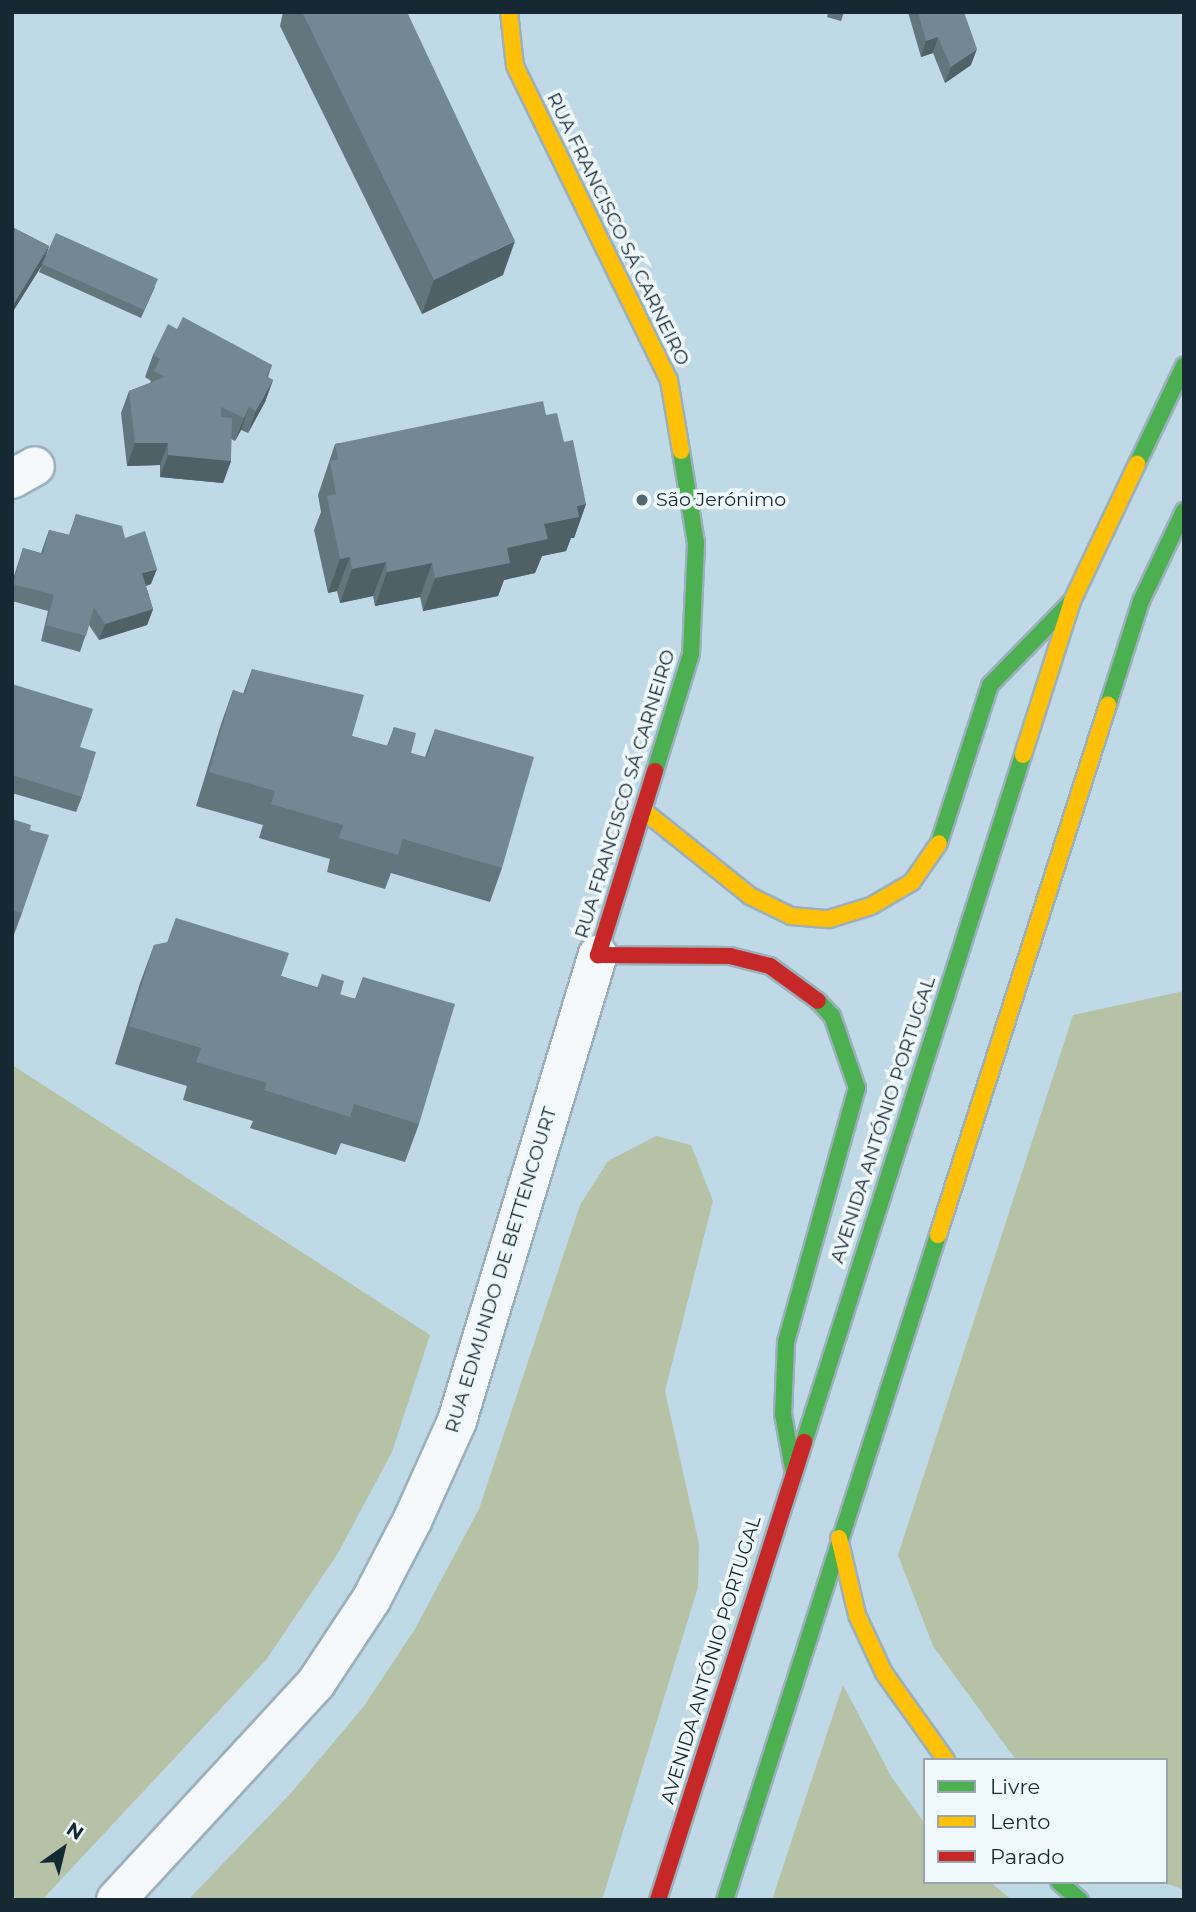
<!DOCTYPE html>
<meta charset="utf-8">
<style>
body{margin:0}
#map{position:relative;width:1196px;height:1912px;overflow:hidden;background:#bfd9e6;font-family:Montserrat,sans-serif}
div>[style]{position:absolute}
.green>*{inset:0;background:#b5c2a6}
.roads{filter:drop-shadow(2px 0 #9bb0bb) drop-shadow(-2px 0 #9bb0bb) drop-shadow(0 2px #9bb0bb) drop-shadow(0 -2px #9bb0bb)}
.street>*{height:38px;margin:-19px;padding:0 19px;transform-origin:19px;border-radius:19px;background:#f5f9fb}
.fast>*{height:16px;margin:-8px;padding:0 8px;transform-origin:8px;border-radius:8px;background:#4caf50}
.slow>*{height:16px;margin:-8px;padding:0 8px;transform-origin:8px;border-radius:8px;background:#ffc107}
.jam>*{height:16px;margin:-8px;padding:0 8px;transform-origin:8px;border-radius:8px;background:#c62828}
.wall>*{inset:0;background:#62767e}
.shaded-wall>*{inset:0;background:#506067}
.building>*{inset:0;background:#728993}
.dots>*{width:19px;height:19px;translate:-50% -50%;box-sizing:border-box;border:4px solid #f0f9fe;border-radius:50%}
span{translate:-50% -50%;white-space:nowrap;text-align:center;line-height:1.15;-webkit-text-stroke:7px #f0f9fe;paint-order:stroke}
.street-label{font-size:19px;color:#162932}
.poi-label{font-size:19px;color:#162932}
.left{translate:0 -50%;text-align:left}
.frame{position:absolute;inset:0;border:14px solid #162932;pointer-events:none}
.legend{position:absolute;left:923px;top:1758px;width:245px;height:126px;box-sizing:border-box;background:#f0f9fe;border:2px solid #99a6ac;margin:0;padding:9px 12px;list-style:none;font-size:21px;color:#162932}
.legend li{display:flex;align-items:center;gap:14px;height:35px}
.legend b{width:35px;border:2px solid #99a6ac}
.north{position:absolute;left:28px;top:1814px;width:70px;height:70px;-webkit-text-stroke:5px #f0f9fe;paint-order:stroke;rotate:34deg;font-size:19px;font-weight:700;line-height:28px;text-align:center;color:#162932}
.north::after{content:'';display:block;margin:auto;width:24px;height:32px;background:#162932;clip-path:polygon(50% 0,100% 100%,50% 72%,0 100%)}
</style>
<div id="map">
<div class="green">
<div style="clip-path:polygon(1184px 991px,1184px 1890px,1163px 1882px,1166px 1760px,1016px 1760px,933px 1646px,898px 1555px,1073px 1015px)"></div>
<div style="clip-path:polygon(12px 1065px,430px 1335px,392px 1452px,338px 1553px,266px 1660px,42px 1900px,12px 1900px)"></div>
<div style="clip-path:polygon(656px 1136px,691px 1145px,713px 1201px,665px 1391px,699px 1544px,698px 1587px,602px 1900px,188px 1900px,291px 1793px,364px 1706px,415px 1629px,479px 1509px,580px 1205px,608px 1161px)"></div>
<div style="clip-path:polygon(843px 1685px,891px 1776px,925px 1824px,925px 1882px,990px 1882px,1012px 1900px,772px 1900px)"></div>
</div>
<div class="roads">
<div class="street">
<div style="left:12px;top:479px;width:26px;rotate:-29deg"></div>
<div style="left:116px;top:1900px;width:295px;rotate:-47.3deg"></div>
<div style="left:316px;top:1683px;width:100px;rotate:-56.5deg"></div>
<div style="left:371px;top:1600px;width:91px;rotate:-62.6deg"></div>
<div style="left:413px;top:1519px;width:107px;rotate:-65.8deg"></div>
<div style="left:457px;top:1421px;width:487px;rotate:-73.2deg"></div>
</div>
<div class="fast">
<div style="left:1137px;top:464px;width:109px;rotate:-64.4deg"></div>
<div style="left:1108px;top:705px;width:109px;rotate:-72.4deg"></div>
<div style="left:1141px;top:601px;width:100px;rotate:-64.5deg"></div>
<div style="left:655px;top:771px;width:122px;rotate:-72.9deg"></div>
<div style="left:691px;top:654px;width:111px;rotate:-87.4deg"></div>
<div style="left:696px;top:543px;width:93px;rotate:-99.3deg"></div>
<div style="left:939px;top:843px;width:166px;rotate:-72.1deg"></div>
<div style="left:990px;top:685px;width:117px;rotate:-45.7deg"></div>
<div style="left:804px;top:1442px;width:721px;rotate:-72.32deg"></div>
<div style="left:793px;top:1469px;width:56px;rotate:-100.3deg"></div>
<div style="left:783px;top:1414px;width:72px;rotate:-87.6deg"></div>
<div style="left:786px;top:1342px;width:264px;rotate:-74.4deg"></div>
<div style="left:857px;top:1088px;width:76px;rotate:-109.1deg"></div>
<div style="left:832px;top:1016px;width:21px;rotate:-133deg"></div>
<div style="left:1059px;top:1882px;width:28px;rotate:41deg"></div>
<div style="left:725px;top:1900px;width:698px;rotate:-72.24deg"></div>
</div>
<div class="slow">
<div style="left:509px;top:12px;width:54px;rotate:83.7deg"></div>
<div style="left:515px;top:66px;width:350px;rotate:63.9deg"></div>
<div style="left:669px;top:380px;width:72px;rotate:80.4deg"></div>
<div style="left:1023px;top:755px;width:162px;rotate:-72.3deg"></div>
<div style="left:1072px;top:601px;width:152px;rotate:-64.6deg"></div>
<div style="left:644px;top:811px;width:136px;rotate:38.7deg"></div>
<div style="left:750px;top:896px;width:46px;rotate:26deg"></div>
<div style="left:791px;top:916px;width:38px;rotate:5deg"></div>
<div style="left:829px;top:919px;width:44px;rotate:-17.2deg"></div>
<div style="left:871px;top:906px;width:48px;rotate:-30.3deg"></div>
<div style="left:912px;top:882px;width:47px;rotate:-55.3deg"></div>
<div style="left:938px;top:1235px;width:557px;rotate:-72.22deg"></div>
<div style="left:839px;top:1538px;width:79px;rotate:76.8deg"></div>
<div style="left:857px;top:1615px;width:64px;rotate:65deg"></div>
<div style="left:884px;top:1673px;width:107px;rotate:54.5deg"></div>
</div>
<div class="jam">
<div style="left:655px;top:771px;width:193px;rotate:107.2deg"></div>
<div style="left:598px;top:955px;width:132px;rotate:0.4deg"></div>
<div style="left:730px;top:956px;width:41px;rotate:14deg"></div>
<div style="left:770px;top:966px;width:59px;rotate:36.1deg"></div>
<div style="left:658px;top:1900px;width:481px;rotate:-72.3deg"></div>
</div>
</div>
<div class="wall">
<div style="clip-path:polygon(283px 12px,407px 12px,503px 275px,422px 314px,280px 26px)"></div>
<div style="clip-path:polygon(828px 12px,844px 12px,841px 21px,827px 17px)"></div>
<div style="clip-path:polygon(908px 12px,964px 12px,971px 65px,945px 83px,933px 53px,921px 57px)"></div>
<div style="clip-path:polygon(12px 227px,49px 246px,46px 255px,155px 287px,141px 318px,39px 272px,42px 265px,12px 313px)"></div>
<div style="clip-path:polygon(177px 329px,272px 365px,268px 377px,273px 380px,265px 402px,248px 433px,241px 430px,235px 441px,231px 439px,231px 461px,223px 483px,160px 477px,160px 465px,127px 466px,121px 413px,129px 391px,150px 383px,151px 381px,145px 377px,153px 355px)"></div>
<div style="clip-path:polygon(546px 415px,564px 442px,586px 504px,574px 538px,571px 538px,566px 551px,542px 556px,535px 573px,504px 580px,498px 596px,423px 611px,420px 597px,375px 606px,373px 596px,340px 603px,337px 591px,328px 593px,314px 530px,321px 512px,318px 495px,335px 444px)"></div>
<div style="clip-path:polygon(76px 514px,125px 538px,151px 584px,146px 586px,153px 609px,147px 625px,99px 640px,89px 625px,80px 652px,41px 641px,48px 611px,12px 601px,12px 582px,23px 548px,41px 553px,49px 530px,69px 535px)"></div>
<div style="clip-path:polygon(252px 669px,352px 736px,387px 746px,394px 727px,411px 753px,425px 757px,435px 729px,502px 868px,490px 902px,391px 873px,385px 889px,327px 872px,330px 859px,259px 838px,263px 825px,196px 806px,221px 724px,233px 690px,243px 694px)"></div>
<div style="clip-path:polygon(12px 684px,80px 747px,82px 797px,76px 812px,12px 793px)"></div>
<div style="clip-path:polygon(12px 819px,30px 830px,22px 913px,12px 940px)"></div>
<div style="clip-path:polygon(176px 918px,281px 976px,355px 999px,363px 977px,419px 1124px,405px 1162px,341px 1143px,336px 1155px,250px 1128px,253px 1121px,183px 1100px,187px 1086px,115px 1064px,140px 983px,154px 945px,167px 943px)"></div>
</div>
<div class="shaded-wall">
<div style="clip-path:polygon(938px 37px,933px 53px,921px 57px,926px 41px)"></div>
<div style="clip-path:polygon(977px 49px,971px 65px,945px 83px,951px 67px)"></div>
<div style="clip-path:polygon(515px 241px,503px 275px,422px 314px,434px 280px)"></div>
<div style="clip-path:polygon(49px 246px,44px 262px,12px 313px,12px 307px)"></div>
<div style="clip-path:polygon(273px 380px,265px 402px,248px 433px,256px 411px)"></div>
<div style="clip-path:polygon(249px 407px,241px 430px,235px 441px,244px 418px)"></div>
<div style="clip-path:polygon(135px 443px,168px 443px,160px 465px,127px 466px)"></div>
<div style="clip-path:polygon(168px 455px,231px 461px,223px 483px,160px 477px)"></div>
<div style="clip-path:polygon(586px 504px,574px 538px,571px 538px,566px 551px,542px 556px,535px 573px,504px 580px,498px 596px,423px 611px,435px 578px,544px 524px,577px 506px)"></div>
<div style="clip-path:polygon(350px 557px,337px 591px,328px 593px,340px 559px)"></div>
<div style="clip-path:polygon(386px 562px,373px 596px,340px 603px,352px 569px)"></div>
<div style="clip-path:polygon(432px 563px,420px 597px,375px 606px,387px 572px)"></div>
<div style="clip-path:polygon(157px 569px,151px 584px,136px 589px,142px 573px)"></div>
<div style="clip-path:polygon(153px 609px,147px 625px,99px 640px,105px 624px)"></div>
</div>
<div class="building">
<div style="clip-path:polygon(302px 12px,407px 12px,515px 241px,434px 280px)"></div>
<div style="clip-path:polygon(918px 12px,964px 12px,977px 49px,951px 67px,938px 37px,926px 41px)"></div>
<div style="clip-path:polygon(12px 227px,49px 246px,12px 307px)"></div>
<div style="clip-path:polygon(56px 233px,158px 279px,144px 310px,42px 264px)"></div>
<div style="clip-path:polygon(183px 317px,272px 365px,266px 377px,273px 380px,256px 411px,249px 407px,244px 418px,221px 407px,221px 417px,232px 418px,231px 461px,168px 455px,168px 443px,135px 443px,129px 391px,165px 377px,154px 371px,160px 359px,153px 355px,168px 324px,177px 329px)"></div>
<div style="clip-path:polygon(543px 401px,546px 415px,557px 413px,564px 442px,573px 440px,586px 504px,577px 506px,579px 517px,544px 524px,548px 539px,507px 548px,510px 563px,435px 578px,432px 563px,387px 572px,386px 562px,352px 569px,350px 557px,340px 559px,327px 496px,336px 494px,330px 461px,338px 459px,335px 444px)"></div>
<div style="clip-path:polygon(76px 514px,122px 526px,125px 538px,145px 531px,157px 569px,142px 573px,153px 609px,105px 624px,94px 607px,86px 636px,46px 625px,54px 595px,13px 584px,23px 548px,43px 554px,49px 530px,70px 535px)"></div>
<div style="clip-path:polygon(252px 669px,364px 695px,352px 736px,388px 746px,394px 727px,416px 733px,411px 753px,427px 758px,435px 729px,534px 757px,502px 868px,403px 839px,398px 855px,339px 838px,343px 825px,271px 804px,275px 791px,209px 772px,233px 690px,245px 694px)"></div>
<div style="clip-path:polygon(12px 684px,93px 709px,80px 747px,96px 752px,82px 797px,12px 775px)"></div>
<div style="clip-path:polygon(12px 819px,31px 825px,30px 830px,49px 835px,22px 913px,12px 910px)"></div>
<div style="clip-path:polygon(176px 918px,289px 953px,281px 976px,317px 988px,322px 974px,344px 981px,340px 995px,356px 999px,363px 977px,455px 1004px,419px 1124px,354px 1104px,350px 1117px,264px 1090px,267px 1083px,196px 1062px,201px 1048px,129px 1026px,154px 945px,168px 942px)"></div>
</div>
<div class="dots">
<div style="left:642px;top:500px;background:#516771"></div>
</div>
<div class="street-label">
<span style="left:618px;top:229px;rotate:64deg">RUA FRANCISCO SÁ CARNEIRO</span>
<span style="left:625px;top:794px;rotate:-73deg">RUA FRANCISCO SÁ CARNEIRO</span>
<span style="left:883px;top:1120px;rotate:-72deg">AVENIDA ANTÓNIO PORTUGAL</span>
<span style="left:501px;top:1270px;rotate:-73deg">RUA EDMUNDO DE BETTENCOURT</span>
<span style="left:711px;top:1660px;rotate:-73deg">AVENIDA ANTÓNIO PORTUGAL</span>
</div>
<div class="poi-label">
<span class="left" style="left:656px;top:500px">São Jerónimo</span>
</div>
<div class="frame"></div>
<ul class="legend">
<li><b style="height:9px;background:#4caf50"></b>Livre</li>
<li><b style="height:9px;background:#ffc107"></b>Lento</li>
<li><b style="height:9px;background:#c62828"></b>Parado</li>
</ul>
<div class="north">N</div>
</div>
